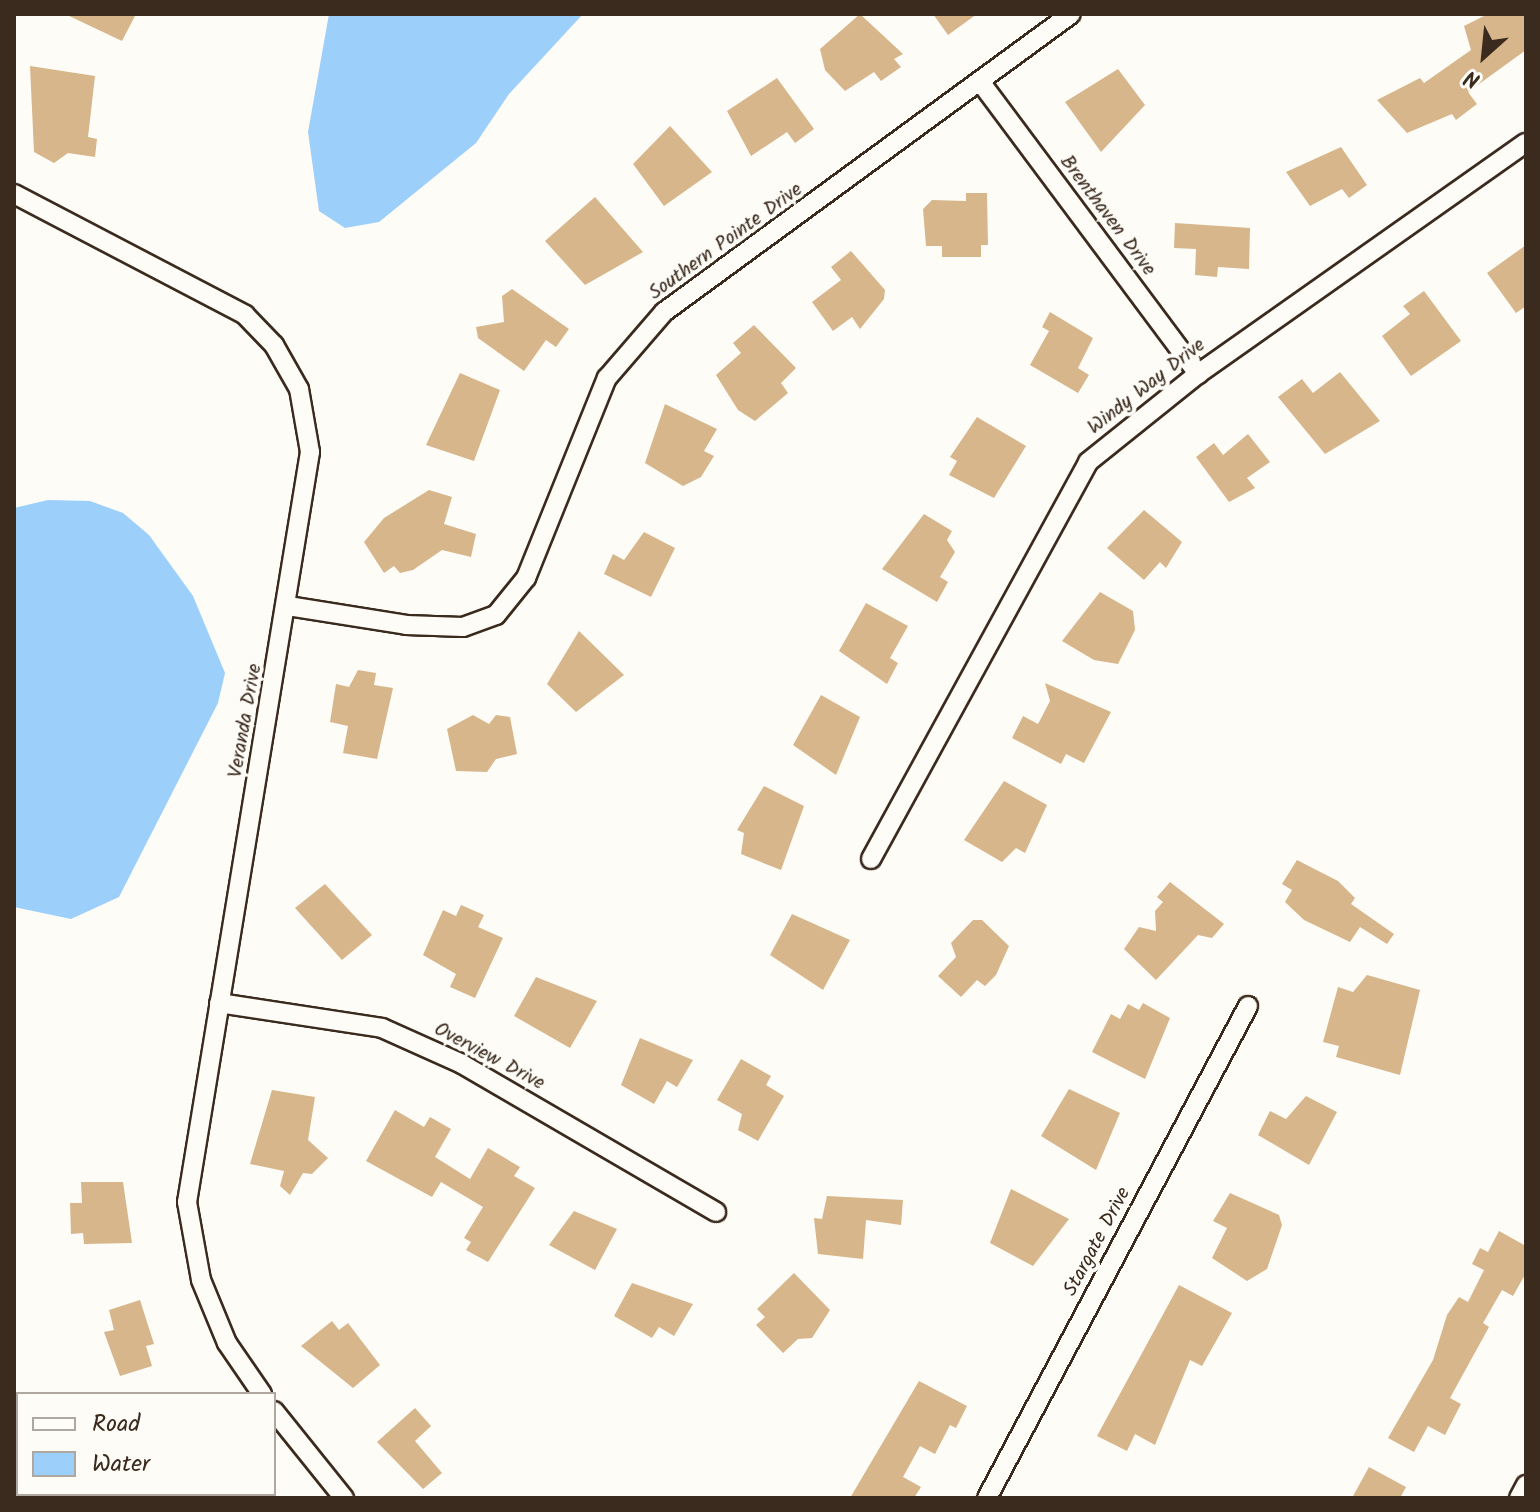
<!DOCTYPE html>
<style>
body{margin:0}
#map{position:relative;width:1540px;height:1512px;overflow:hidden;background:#fdfcf7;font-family:Kalam,sans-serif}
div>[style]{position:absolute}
.water>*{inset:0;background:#9ccff9}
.building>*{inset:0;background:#d8b68b}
.roads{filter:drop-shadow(2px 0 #3b2a1e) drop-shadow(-2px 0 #3b2a1e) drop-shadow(0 2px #3b2a1e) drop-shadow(0 -2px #3b2a1e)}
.street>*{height:18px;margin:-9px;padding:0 9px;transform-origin:9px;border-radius:9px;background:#fdfcf7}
span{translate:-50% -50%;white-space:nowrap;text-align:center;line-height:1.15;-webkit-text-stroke:8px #fdfcf7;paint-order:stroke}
.street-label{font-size:20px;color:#3b2a1e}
.frame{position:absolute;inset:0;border:16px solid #3b2a1e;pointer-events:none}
.legend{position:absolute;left:16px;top:1392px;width:260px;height:104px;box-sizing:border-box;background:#fdfcf7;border:2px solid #afa8a0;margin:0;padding:10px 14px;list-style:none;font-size:24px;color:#3b2a1e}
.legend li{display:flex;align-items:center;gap:16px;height:40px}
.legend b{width:40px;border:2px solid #afa8a0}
.north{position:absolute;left:1444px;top:16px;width:80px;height:80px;-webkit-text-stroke:6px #fdfcf7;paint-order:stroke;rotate:207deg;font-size:22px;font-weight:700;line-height:32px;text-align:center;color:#3b2a1e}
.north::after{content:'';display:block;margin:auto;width:28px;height:36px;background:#3b2a1e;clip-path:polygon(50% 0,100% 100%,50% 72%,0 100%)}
</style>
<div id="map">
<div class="water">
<div style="clip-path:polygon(329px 14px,583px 14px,509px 94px,476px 143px,379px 222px,345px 228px,319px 211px,308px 132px)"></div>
<div style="clip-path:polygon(48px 500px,90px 501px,123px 513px,149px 535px,193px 596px,225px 673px,218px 703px,119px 897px,71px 919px,14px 907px,14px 508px)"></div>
</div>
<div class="building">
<div style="clip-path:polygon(65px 14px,136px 14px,122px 41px)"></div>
<div style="clip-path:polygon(860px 14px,903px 54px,894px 59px,901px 67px,881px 81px,874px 72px,845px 91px,825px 70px,820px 49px)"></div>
<div style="clip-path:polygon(933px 14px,977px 14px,948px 35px)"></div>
<div style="clip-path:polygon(1488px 14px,1526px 14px,1526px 50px,1468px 92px,1477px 104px,1456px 120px,1452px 114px,1407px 133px,1377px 100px,1420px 78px,1424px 83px,1471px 50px,1464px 26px)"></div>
<div style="clip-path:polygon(30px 66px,95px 76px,88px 137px,97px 139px,95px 157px,68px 153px,54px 163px,34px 152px)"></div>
<div style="clip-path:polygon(1118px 69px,1145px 105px,1101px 152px,1065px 102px)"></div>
<div style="clip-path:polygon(777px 78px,814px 129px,795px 143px,787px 132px,751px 156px,727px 111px)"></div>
<div style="clip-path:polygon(670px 126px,712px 172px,664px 206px,633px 164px)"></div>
<div style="clip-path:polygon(1341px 147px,1367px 185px,1349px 198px,1342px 189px,1310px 206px,1286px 172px)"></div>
<div style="clip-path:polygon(966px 193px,987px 193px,988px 245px,981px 245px,981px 257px,942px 257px,942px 246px,926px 246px,923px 209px,932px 200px,966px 201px)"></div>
<div style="clip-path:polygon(595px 197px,643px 252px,585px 285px,545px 241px)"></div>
<div style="clip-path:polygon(1175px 223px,1250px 228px,1249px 269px,1218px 267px,1217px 277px,1195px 275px,1196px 249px,1174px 248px)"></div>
<div style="clip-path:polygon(1526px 245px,1526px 306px,1516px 313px,1487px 273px)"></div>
<div style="clip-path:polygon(851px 251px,885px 290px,884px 299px,860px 329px,852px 317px,833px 331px,812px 302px,841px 280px,831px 267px)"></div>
<div style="clip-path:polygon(512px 289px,569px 329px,556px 347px,546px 340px,524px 371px,478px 338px,476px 327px,504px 322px,502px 296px)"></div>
<div style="clip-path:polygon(1424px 291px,1461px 341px,1411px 376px,1382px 336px,1410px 314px,1403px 306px)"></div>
<div style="clip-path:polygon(1050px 312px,1093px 338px,1078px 368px,1089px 375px,1078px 393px,1030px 365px,1049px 331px,1042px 327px)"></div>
<div style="clip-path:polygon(754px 325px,796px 368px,781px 383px,788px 393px,755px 421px,738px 410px,716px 375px,741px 353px,733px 343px)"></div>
<div style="clip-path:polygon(1340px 372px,1380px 421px,1325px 454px,1278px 397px,1302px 379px,1313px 393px)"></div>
<div style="clip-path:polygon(460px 373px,500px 390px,474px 461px,426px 445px)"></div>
<div style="clip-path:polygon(665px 404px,717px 429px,704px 451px,714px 456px,701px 477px,683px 486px,645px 463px)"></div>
<div style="clip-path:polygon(977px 417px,1026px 446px,994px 498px,949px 475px,957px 461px,950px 457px)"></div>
<div style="clip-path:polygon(1248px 434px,1270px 462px,1247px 478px,1255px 488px,1229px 502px,1196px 457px,1214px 443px,1223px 455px)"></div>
<div style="clip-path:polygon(429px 490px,452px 497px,444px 524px,476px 534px,471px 557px,442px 550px,413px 570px,400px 573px,394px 566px,384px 573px,364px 542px,384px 518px)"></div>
<div style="clip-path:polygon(1144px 510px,1182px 542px,1166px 568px,1160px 562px,1144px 580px,1107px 548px)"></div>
<div style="clip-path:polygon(924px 514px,952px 531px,947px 540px,955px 552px,940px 577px,948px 582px,937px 602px,882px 569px)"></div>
<div style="clip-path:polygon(644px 532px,675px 548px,651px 597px,604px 574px,613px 554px,624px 560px)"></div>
<div style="clip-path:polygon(1100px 592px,1133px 611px,1135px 630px,1118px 664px,1094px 660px,1062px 641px)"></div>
<div style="clip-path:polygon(866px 603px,908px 626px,890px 658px,898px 663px,887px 684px,839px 651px)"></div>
<div style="clip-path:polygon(579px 631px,624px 675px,576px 712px,547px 684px)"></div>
<div style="clip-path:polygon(358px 670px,376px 673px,374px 685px,393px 688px,377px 759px,343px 753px,348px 726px,330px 722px,336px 684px,349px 687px)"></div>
<div style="clip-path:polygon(1045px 683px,1111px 712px,1084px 763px,1066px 754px,1061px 764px,1012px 738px,1023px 716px,1038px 724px,1050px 701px)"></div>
<div style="clip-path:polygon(821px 695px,860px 717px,836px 775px,793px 745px)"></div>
<div style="clip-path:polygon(473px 715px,489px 724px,496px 715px,510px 717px,517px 754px,496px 759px,487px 772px,456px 771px,447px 729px)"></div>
<div style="clip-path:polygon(1004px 781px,1047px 805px,1025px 853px,1016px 848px,1002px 862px,964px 840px)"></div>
<div style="clip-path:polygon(764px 786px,804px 806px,781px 870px,741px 854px,744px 833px,737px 830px)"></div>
<div style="clip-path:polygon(1297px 860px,1338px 881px,1355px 898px,1351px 904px,1394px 934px,1387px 944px,1360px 927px,1350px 942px,1304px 920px,1285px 902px,1292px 890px,1282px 884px)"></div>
<div style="clip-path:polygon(1170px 882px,1224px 924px,1212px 938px,1198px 935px,1156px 980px,1124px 949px,1139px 927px,1156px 931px,1155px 911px,1163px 902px,1157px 897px)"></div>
<div style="clip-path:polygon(325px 884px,372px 935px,342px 960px,295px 908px)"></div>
<div style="clip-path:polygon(461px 905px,484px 915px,478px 927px,503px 938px,475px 998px,450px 987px,456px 974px,423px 955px,443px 910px,456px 916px)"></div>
<div style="clip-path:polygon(792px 914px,850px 940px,823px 990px,770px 955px)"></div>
<div style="clip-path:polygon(973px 920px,982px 920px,1009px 946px,996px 975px,985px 986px,977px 980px,961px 997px,938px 976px,956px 957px,951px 943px)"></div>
<div style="clip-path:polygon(1367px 975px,1420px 990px,1400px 1075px,1336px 1057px,1339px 1046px,1323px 1042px,1338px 987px,1353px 992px)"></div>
<div style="clip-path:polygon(536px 977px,597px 1001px,570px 1048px,514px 1016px)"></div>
<div style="clip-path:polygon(1143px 1003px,1170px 1018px,1145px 1079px,1092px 1052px,1111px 1014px,1120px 1019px,1128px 1004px,1139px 1010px)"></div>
<div style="clip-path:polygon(640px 1038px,693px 1060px,677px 1087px,667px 1081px,654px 1104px,621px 1085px)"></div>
<div style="clip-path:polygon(741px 1059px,771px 1076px,766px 1085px,784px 1096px,758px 1141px,738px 1130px,742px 1114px,717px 1100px)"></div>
<div style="clip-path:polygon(1069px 1089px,1120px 1113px,1096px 1170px,1041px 1136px)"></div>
<div style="clip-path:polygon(272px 1090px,315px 1097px,308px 1140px,328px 1158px,312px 1174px,303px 1173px,290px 1195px,280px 1186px,284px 1171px,250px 1164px)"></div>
<div style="clip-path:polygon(1306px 1096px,1337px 1112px,1309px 1165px,1258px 1135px,1270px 1111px,1286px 1119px)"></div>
<div style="clip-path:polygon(395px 1110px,424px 1127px,430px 1117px,451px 1129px,435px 1157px,470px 1179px,488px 1148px,520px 1167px,514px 1176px,535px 1188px,488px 1262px,466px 1250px,471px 1242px,464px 1238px,483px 1207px,441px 1182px,432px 1197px,366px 1161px)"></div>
<div style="clip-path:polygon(81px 1182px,123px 1182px,132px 1243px,84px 1244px,83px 1233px,71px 1234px,70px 1203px,82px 1203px)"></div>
<div style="clip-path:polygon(1011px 1189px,1069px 1219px,1033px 1266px,990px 1243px)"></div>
<div style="clip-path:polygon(1230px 1193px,1279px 1215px,1282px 1225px,1267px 1269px,1247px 1281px,1212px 1258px,1227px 1228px,1213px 1221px)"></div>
<div style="clip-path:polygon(827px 1196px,903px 1200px,901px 1225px,866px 1220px,863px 1259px,818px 1254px,814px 1218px,822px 1219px)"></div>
<div style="clip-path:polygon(574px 1211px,617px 1229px,595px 1270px,549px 1245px)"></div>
<div style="clip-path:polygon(1499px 1231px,1526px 1246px,1526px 1273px,1513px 1296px,1502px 1290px,1483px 1323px,1489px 1327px,1450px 1398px,1461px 1404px,1445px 1435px,1428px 1426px,1414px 1452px,1388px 1438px,1433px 1360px,1447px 1315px,1459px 1297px,1468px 1302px,1484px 1270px,1472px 1264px,1480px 1248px,1488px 1252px)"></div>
<div style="clip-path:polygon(794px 1273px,830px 1310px,812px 1338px,798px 1339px,783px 1353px,756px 1325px,765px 1317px,757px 1309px)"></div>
<div style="clip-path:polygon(632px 1283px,693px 1304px,674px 1336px,659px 1327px,652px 1338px,614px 1316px)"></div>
<div style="clip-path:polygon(1179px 1285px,1232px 1313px,1202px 1366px,1190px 1360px,1155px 1445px,1135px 1434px,1127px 1451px,1097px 1436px)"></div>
<div style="clip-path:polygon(140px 1300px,154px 1344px,146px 1346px,152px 1366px,120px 1376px,104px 1332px,114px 1330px,109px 1310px)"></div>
<div style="clip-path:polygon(332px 1321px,339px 1330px,348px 1323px,380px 1365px,353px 1388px,301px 1346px)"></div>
<div style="clip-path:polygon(919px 1381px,967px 1406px,956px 1428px,950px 1425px,935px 1454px,920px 1446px,903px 1477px,921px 1487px,914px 1498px,850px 1498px)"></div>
<div style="clip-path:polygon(415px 1408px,431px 1426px,415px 1441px,442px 1473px,423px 1489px,377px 1442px)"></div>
<div style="clip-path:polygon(1369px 1467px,1406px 1487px,1400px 1498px,1352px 1498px)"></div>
</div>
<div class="roads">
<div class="street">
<div style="left:982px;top:84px;width:362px;rotate:53.3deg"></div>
<div style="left:14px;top:194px;width:261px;rotate:27.6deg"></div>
<div style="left:245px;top:315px;width:42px;rotate:46deg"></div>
<div style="left:274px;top:345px;width:51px;rotate:60.4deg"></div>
<div style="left:299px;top:389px;width:64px;rotate:80.1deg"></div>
<div style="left:310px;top:452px;width:760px;rotate:99.31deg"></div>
<div style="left:187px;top:1202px;width:79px;rotate:79.8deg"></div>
<div style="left:201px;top:1280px;width:68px;rotate:67.6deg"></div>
<div style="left:227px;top:1343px;width:62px;rotate:55.5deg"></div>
<div style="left:288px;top:606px;width:120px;rotate:9.1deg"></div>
<div style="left:406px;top:625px;width:57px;rotate:2deg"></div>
<div style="left:463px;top:627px;width:35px;rotate:-20deg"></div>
<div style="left:496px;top:615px;width:48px;rotate:-51deg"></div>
<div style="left:526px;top:578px;width:216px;rotate:-68deg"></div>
<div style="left:607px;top:378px;width:87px;rotate:-49.2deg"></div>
<div style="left:664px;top:312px;width:504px;rotate:-36.21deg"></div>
<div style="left:871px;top:859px;width:452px;rotate:-61.3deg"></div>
<div style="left:1088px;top:462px;width:141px;rotate:-38.7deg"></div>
<div style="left:1198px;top:374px;width:401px;rotate:-35.2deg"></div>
<div style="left:219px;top:1003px;width:165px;rotate:8.7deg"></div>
<div style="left:382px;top:1028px;width:88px;rotate:24.2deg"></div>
<div style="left:462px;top:1064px;width:294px;rotate:30.2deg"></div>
<div style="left:274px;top:1411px;width:112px;rotate:51.2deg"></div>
<div style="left:987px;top:1498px;width:557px;rotate:-62.05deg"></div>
<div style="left:1519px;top:1498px;width:15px;rotate:-62deg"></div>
</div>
</div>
<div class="street-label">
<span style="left:1107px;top:216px;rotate:53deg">Brenthaven Drive</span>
<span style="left:726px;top:242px;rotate:-36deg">Southern Pointe Drive</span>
<span style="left:1147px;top:387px;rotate:-38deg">Windy Way Drive</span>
<span style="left:246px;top:721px;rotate:-80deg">Veranda Drive</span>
<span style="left:489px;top:1057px;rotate:28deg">Overview Drive</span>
<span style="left:1098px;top:1242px;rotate:-62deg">Stargate Drive</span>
</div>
<div class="frame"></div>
<ul class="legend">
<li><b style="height:10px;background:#fdfcf7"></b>Road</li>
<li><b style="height:22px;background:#9ccff9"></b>Water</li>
</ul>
<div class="north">N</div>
</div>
